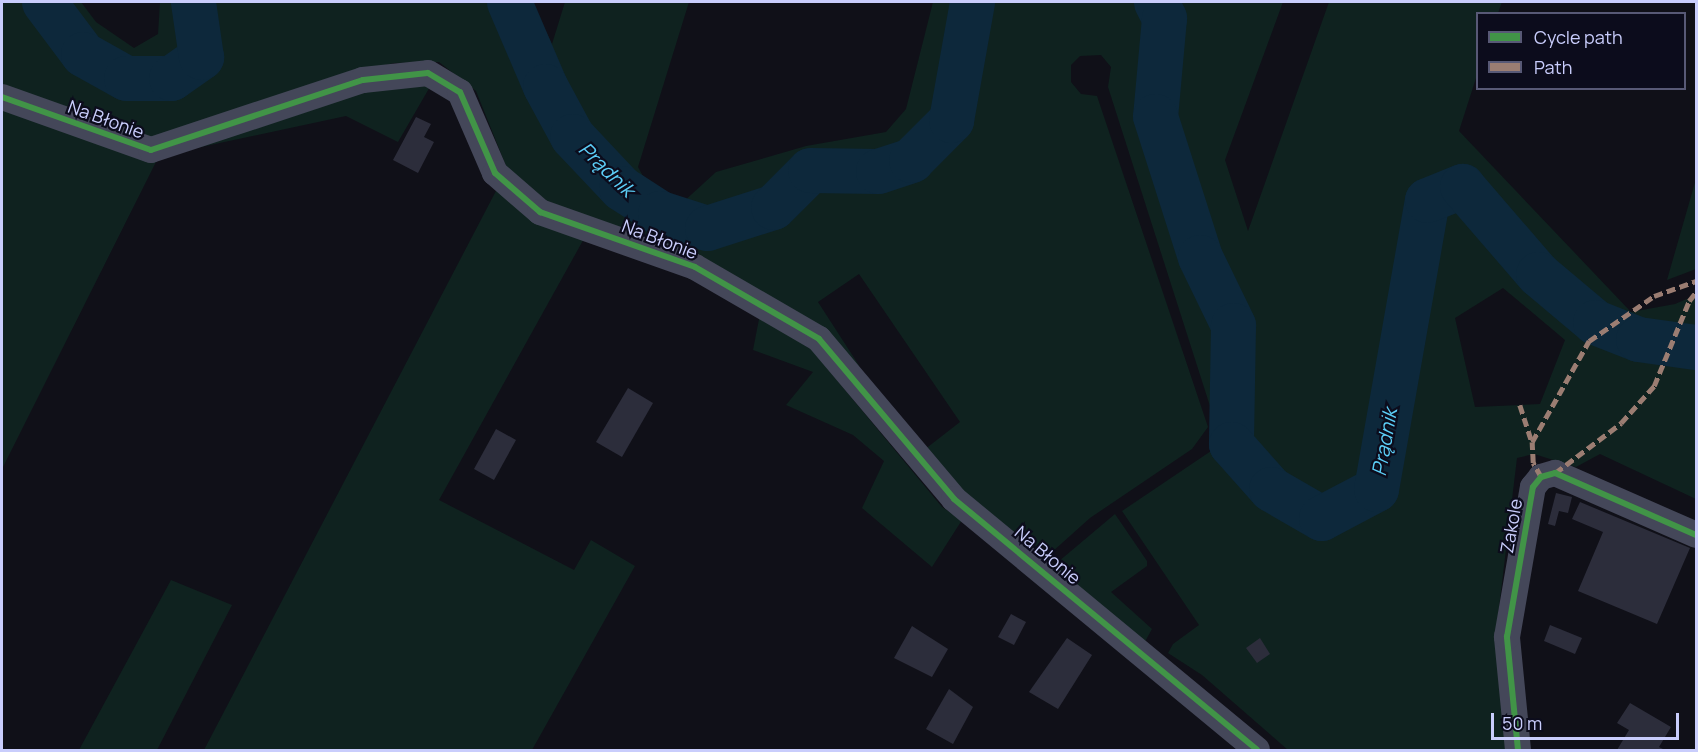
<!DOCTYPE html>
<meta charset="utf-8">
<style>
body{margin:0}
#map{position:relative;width:1698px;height:752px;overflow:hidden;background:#101018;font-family:Manrope,sans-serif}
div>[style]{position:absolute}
.green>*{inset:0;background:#0f221f}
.river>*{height:45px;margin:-22.5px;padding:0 22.5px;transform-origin:22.5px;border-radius:22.5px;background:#0d283b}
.building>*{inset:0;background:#2c2d3b}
.street>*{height:26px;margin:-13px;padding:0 13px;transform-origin:13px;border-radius:13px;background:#444759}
.quiet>*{height:4.5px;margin-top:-2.25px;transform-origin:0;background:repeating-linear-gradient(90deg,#9b7d72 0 9px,transparent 0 13.5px)}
.cycleway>*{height:6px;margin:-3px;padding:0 3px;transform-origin:3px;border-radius:3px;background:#419447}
span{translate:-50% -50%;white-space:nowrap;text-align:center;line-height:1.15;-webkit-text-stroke:4.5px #0c0c1c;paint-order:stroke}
.street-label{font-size:18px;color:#c9cdfc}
.water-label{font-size:20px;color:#5ccef7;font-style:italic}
.frame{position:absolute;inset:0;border:3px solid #c9cdfc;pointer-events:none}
.legend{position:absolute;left:1476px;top:12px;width:210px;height:78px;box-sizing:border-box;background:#0c0c1c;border:2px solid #585976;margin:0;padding:8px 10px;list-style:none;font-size:18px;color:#c9cdfc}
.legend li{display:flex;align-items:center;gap:12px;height:30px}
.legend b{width:30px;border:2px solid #585976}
.scale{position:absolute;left:1491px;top:713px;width:188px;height:27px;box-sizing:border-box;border:3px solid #c9cdfc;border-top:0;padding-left:8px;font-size:18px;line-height:21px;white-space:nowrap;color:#c9cdfc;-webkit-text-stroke:4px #0c0c1c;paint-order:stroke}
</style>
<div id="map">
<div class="green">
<div style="clip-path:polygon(evenodd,2px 2px,81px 2px,96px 22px,134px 48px,158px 34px,160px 2px,532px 2px,552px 44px,565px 2px,689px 2px,638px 167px,650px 189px,681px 204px,716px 172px,806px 146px,886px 132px,906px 109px,933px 2px,1283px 2px,1225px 160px,1248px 231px,1329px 2px,1502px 2px,1498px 13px,1478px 14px,1477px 75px,1459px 131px,1631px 312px,1675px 304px,1696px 295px,1696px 499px,1600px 454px,1576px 467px,1534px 454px,1517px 458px,1495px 641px,1507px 750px,1288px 750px,1202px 675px,1168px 653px,1173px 644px,1199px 625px,1122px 511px,1211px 451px,1217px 428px,1108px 87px,1111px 67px,1101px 55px,1080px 56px,1071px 65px,1071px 82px,1081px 94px,1097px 96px,1208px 427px,1192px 449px,1090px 518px,1042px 561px,958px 489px,924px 450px,960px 422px,859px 274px,818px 302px,860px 367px,799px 316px,641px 240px,540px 198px,508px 171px,476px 91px,439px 62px,394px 63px,356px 72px,155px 141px,2px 87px,2px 2px,1503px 288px,1565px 340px,1540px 404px,1475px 407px,1455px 318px,1503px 288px)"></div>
<div style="clip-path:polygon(431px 85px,398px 142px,346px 116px,159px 156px,2px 469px,2px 104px,128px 152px,364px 86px)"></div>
<div style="clip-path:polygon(1696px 179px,1696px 269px,1667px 280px)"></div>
<div style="clip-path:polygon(497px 189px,586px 235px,439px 500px,574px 570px,591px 540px,635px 566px,532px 750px,204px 750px)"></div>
<div style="clip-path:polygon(760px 314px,812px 350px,942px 507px,962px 520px,932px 567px,862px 508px,884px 461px,853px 435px,786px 405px,813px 372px,753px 350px)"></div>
<div style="clip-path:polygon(1115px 514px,1147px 561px,1147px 566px,1111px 592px,1152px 629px,1142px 647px,1052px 567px)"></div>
<div style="clip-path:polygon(171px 580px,232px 605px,157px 750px,79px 750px)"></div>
</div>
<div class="river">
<div style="left:44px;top:2px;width:65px;rotate:53.1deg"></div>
<div style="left:83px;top:54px;width:49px;rotate:29.2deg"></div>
<div style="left:126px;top:78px;width:45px"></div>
<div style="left:171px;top:78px;width:37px;rotate:-35deg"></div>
<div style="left:201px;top:57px;width:56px;rotate:-98.3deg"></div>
<div style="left:509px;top:2px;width:91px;rotate:66.8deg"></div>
<div style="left:545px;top:86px;width:57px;rotate:61.6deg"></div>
<div style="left:572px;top:136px;width:71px;rotate:46.7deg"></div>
<div style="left:621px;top:188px;width:46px;rotate:32.7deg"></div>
<div style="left:660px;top:213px;width:49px;rotate:17.7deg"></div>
<div style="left:707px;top:228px;width:69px;rotate:-17.7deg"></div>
<div style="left:773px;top:207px;width:52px;rotate:-45deg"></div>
<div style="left:810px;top:170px;width:68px;rotate:0.8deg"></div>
<div style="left:878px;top:171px;width:35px;rotate:-18deg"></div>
<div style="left:911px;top:160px;width:57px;rotate:-45deg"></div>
<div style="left:951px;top:120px;width:120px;rotate:-79.9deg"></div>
<div style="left:1156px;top:2px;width:18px;rotate:63deg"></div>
<div style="left:1164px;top:18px;width:98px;rotate:95.2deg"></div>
<div style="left:1155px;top:116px;width:148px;rotate:72.3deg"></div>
<div style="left:1200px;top:257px;width:76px;rotate:64.1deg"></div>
<div style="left:1233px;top:325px;width:119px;rotate:91deg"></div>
<div style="left:1231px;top:444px;width:60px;rotate:48.4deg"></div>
<div style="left:1271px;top:489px;width:58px;rotate:30.1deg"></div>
<div style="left:1321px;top:518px;width:62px;rotate:-27.8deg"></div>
<div style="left:1376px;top:489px;width:293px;rotate:-80deg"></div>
<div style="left:1427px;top:200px;width:38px;rotate:-22deg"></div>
<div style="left:1462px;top:186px;width:116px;rotate:49.2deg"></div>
<div style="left:1538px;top:274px;width:75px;rotate:40.1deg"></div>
<div style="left:1595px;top:322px;width:46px;rotate:21.6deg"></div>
<div style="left:1638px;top:339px;width:59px;rotate:7.9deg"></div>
</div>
<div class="building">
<div style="clip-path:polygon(416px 117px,431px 124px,424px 137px,434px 142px,418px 173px,393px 160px)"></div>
<div style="clip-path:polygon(628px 388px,653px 403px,622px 457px,596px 442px)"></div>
<div style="clip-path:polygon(496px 429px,516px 440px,494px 480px,474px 469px)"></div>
<div style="clip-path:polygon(1556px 493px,1572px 497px,1568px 513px,1559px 511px,1555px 526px,1548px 524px)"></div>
<div style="clip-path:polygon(1580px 502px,1690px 548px,1657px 624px,1578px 591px,1603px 532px,1572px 519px)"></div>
<div style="clip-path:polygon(1011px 614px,1026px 622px,1014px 645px,998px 637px)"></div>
<div style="clip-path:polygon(1550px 625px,1582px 638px,1575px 654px,1544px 641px)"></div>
<div style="clip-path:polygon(912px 626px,948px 649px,932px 677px,894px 658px)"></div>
<div style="clip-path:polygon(1067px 638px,1092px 655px,1058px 709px,1029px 692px)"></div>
<div style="clip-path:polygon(1260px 638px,1270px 654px,1257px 663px,1246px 648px)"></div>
<div style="clip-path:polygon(949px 689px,973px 707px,953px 744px,926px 729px)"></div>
<div style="clip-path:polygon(1630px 703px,1671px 727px,1659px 747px,1665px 750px,1617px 750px,1629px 730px,1617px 723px)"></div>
</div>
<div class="street">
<div style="left:2px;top:97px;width:158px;rotate:19.6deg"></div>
<div style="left:151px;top:150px;width:223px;rotate:-18.3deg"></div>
<div style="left:363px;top:80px;width:65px;rotate:-6.1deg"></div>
<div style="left:428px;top:73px;width:37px;rotate:31deg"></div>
<div style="left:460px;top:92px;width:88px;rotate:66.6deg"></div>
<div style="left:495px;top:173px;width:60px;rotate:40.9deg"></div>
<div style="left:540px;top:212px;width:164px;rotate:19.5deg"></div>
<div style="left:695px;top:267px;width:143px;rotate:30.1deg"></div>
<div style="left:819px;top:339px;width:209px;rotate:49.8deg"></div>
<div style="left:954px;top:499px;width:393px;rotate:39.6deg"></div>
<div style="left:1518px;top:750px;width:114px;rotate:-95.6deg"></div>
<div style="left:1507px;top:637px;width:152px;rotate:-80.2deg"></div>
<div style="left:1533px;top:487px;width:13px;rotate:-51deg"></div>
<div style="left:1541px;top:477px;width:15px;rotate:-16deg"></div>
<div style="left:1555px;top:473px;width:154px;rotate:23.7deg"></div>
</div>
<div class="quiet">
<div style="left:1520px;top:405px;width:39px;rotate:72deg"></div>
<div style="left:1555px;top:473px;width:83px;rotate:-37.1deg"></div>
<div style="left:1621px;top:423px;width:50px;rotate:-48.3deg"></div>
<div style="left:1654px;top:386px;width:92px;rotate:-67.6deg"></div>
<div style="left:1689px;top:301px;width:11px;rotate:-52deg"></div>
<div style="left:1541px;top:477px;width:16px;rotate:-120deg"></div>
<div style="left:1533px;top:463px;width:21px;rotate:-93deg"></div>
<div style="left:1532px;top:442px;width:116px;rotate:-60.6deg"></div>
<div style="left:1589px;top:341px;width:79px;rotate:-34.7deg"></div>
<div style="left:1654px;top:296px;width:45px;rotate:-19.7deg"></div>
</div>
<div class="cycleway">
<div style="left:2px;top:97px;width:158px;rotate:19.6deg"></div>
<div style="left:151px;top:150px;width:223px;rotate:-18.3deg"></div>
<div style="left:363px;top:80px;width:65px;rotate:-6.1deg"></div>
<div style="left:428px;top:73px;width:37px;rotate:31deg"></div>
<div style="left:460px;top:92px;width:88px;rotate:66.6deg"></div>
<div style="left:495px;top:173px;width:60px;rotate:40.9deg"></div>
<div style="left:540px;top:212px;width:164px;rotate:19.5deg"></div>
<div style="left:695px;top:267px;width:143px;rotate:30.1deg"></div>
<div style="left:819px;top:339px;width:209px;rotate:49.8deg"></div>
<div style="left:954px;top:499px;width:393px;rotate:39.6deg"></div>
<div style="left:1518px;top:750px;width:114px;rotate:-95.6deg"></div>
<div style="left:1507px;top:637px;width:152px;rotate:-80.2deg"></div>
<div style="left:1533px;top:487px;width:13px;rotate:-51deg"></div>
<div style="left:1541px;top:477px;width:15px;rotate:-16deg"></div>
<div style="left:1555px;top:473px;width:154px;rotate:23.7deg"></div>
</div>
<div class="street-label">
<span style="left:106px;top:119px;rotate:20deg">Na Błonie</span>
<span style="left:660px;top:239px;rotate:21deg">Na Błonie</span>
<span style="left:1511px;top:526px;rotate:-80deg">Zakole</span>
<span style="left:1048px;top:555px;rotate:40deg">Na Błonie</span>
</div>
<div class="water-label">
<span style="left:607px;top:169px;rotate:44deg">Prądnik</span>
<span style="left:1384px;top:442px;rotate:-80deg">Prądnik</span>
</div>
<div class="frame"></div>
<ul class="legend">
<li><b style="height:8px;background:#419447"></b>Cycle path</li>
<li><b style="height:8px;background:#9b7d72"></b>Path</li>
</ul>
<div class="scale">50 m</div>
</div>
